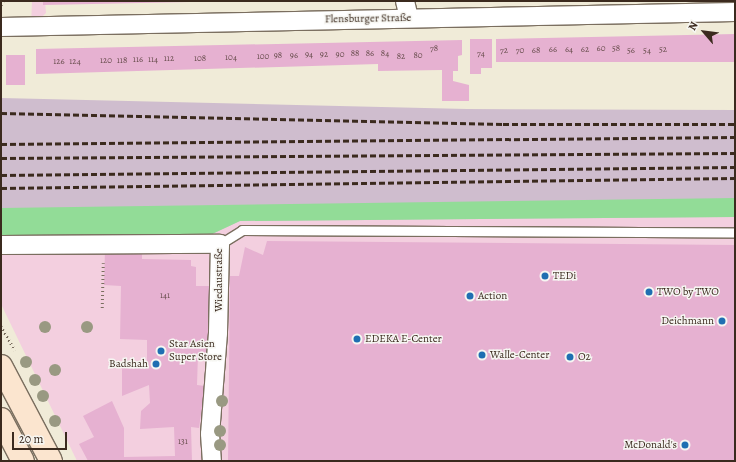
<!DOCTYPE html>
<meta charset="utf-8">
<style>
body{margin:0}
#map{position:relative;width:736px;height:462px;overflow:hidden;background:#f0ebd8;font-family:Alegreya,serif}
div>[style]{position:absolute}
.built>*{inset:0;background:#f3cfdf}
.industrial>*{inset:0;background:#cfbdce}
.green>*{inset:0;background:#92dc97}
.building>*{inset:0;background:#e6b1d1}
.path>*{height:2.5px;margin-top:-1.25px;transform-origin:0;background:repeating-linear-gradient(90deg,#7a6e5f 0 1px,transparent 0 4px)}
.roads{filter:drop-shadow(1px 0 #7a6e5f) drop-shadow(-1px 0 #7a6e5f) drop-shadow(0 1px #7a6e5f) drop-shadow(0 -1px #7a6e5f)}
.lane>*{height:9px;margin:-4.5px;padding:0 4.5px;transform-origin:4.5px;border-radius:4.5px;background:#fff}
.street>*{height:18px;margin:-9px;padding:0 9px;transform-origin:9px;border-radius:9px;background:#fff}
.secondary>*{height:22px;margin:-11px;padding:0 11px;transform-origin:11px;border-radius:11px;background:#fbe5cf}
.rail>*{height:3px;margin-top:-1.5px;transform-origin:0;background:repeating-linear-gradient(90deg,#3b2a1e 0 6px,transparent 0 9px)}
.trees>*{width:12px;height:12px;margin:-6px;border-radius:50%;background:#999982}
.dots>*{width:11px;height:11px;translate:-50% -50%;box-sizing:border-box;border:2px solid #f6f6f2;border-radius:50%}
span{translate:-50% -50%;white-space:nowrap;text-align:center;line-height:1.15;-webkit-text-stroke:3px #f6f6f2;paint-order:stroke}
.number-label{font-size:9px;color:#664c4b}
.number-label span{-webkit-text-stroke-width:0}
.street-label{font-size:11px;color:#3b2a1e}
.poi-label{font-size:11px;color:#3b2a1e}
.left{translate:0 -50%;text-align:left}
.right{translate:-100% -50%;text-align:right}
.frame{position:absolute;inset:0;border:2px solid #3b2a1e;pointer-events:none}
.north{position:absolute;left:684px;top:12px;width:40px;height:40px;-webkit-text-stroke:3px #f6f6f2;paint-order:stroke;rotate:298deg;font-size:11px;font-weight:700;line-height:16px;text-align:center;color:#3b2a1e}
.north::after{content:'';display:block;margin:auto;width:14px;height:18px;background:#3b2a1e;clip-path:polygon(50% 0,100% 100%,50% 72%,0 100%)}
.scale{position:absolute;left:12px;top:432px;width:55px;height:18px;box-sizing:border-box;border:2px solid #3b2a1e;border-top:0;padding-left:5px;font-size:12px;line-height:14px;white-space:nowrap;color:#3b2a1e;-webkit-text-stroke:3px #f6f6f2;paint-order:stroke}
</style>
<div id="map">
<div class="built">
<div style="clip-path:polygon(32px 1px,45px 1px,46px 13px,31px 27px)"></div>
<div style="clip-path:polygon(735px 217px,735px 461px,77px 461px,1px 304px,1px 238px,210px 235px,240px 221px)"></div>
</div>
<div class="industrial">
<div style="clip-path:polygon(1px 98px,467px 109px,735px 110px,735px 217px,240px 221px,210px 235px,1px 238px)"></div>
</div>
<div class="green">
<div style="clip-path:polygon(735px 198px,735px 217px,240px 221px,210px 235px,1px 238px,1px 208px)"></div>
</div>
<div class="building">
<div style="clip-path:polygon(43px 1px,190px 1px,190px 2px,43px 5px)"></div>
<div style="clip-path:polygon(735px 34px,735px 62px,496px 62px,496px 39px)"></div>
<div style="clip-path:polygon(470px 39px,492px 39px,492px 68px,481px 68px,481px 74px,470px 74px)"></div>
<div style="clip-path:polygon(462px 40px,462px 55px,458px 56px,458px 71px,453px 71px,453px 81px,469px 85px,469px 101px,442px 101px,442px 70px,378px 71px,378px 64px,36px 74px,36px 49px)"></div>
<div style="clip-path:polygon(6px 55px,25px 55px,25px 85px,6px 85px)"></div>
<div style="clip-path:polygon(267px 241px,735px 245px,735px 461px,228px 461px,230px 276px,239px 276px,245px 247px,263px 255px)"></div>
<div style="clip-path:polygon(105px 250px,142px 250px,142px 259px,191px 260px,191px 266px,196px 267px,196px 286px,210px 286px,209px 354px,198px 354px,197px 385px,205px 386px,199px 428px,191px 427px,192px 461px,88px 461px,79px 444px,94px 437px,83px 416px,112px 401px,124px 428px,124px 457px,175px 456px,174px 427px,140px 429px,141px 411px,150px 403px,149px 385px,122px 396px,122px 363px,147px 363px,147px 340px,120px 339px,121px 286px,104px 285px)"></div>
</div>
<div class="path">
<div style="left:1px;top:5px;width:4px;rotate:-63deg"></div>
<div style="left:102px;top:308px;width:45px;rotate:-88.7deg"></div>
<div style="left:1px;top:326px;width:28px;rotate:60deg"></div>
</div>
<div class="roads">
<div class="lane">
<div style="left:220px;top:244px;width:26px;rotate:-32deg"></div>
<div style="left:242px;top:230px;width:493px;rotate:0.3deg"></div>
</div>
<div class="street">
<div style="left:405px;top:1px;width:17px;rotate:77deg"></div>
<div style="left:1px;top:27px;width:734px;rotate:-1.17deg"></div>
<div style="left:1px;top:245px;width:219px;rotate:-0.3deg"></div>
<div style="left:220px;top:244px;width:89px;rotate:91.3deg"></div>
<div style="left:218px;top:333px;width:101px;rotate:94.5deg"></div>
<div style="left:210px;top:434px;width:27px;rotate:86deg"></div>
</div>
<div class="secondary">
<div style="left:1px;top:366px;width:107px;rotate:62.2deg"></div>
<div style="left:1px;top:419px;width:47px;rotate:62.4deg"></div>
</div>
</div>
<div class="rail">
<div style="left:1px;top:113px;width:502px;rotate:1.26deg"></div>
<div style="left:503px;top:124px;width:232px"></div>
<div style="left:1px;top:144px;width:734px;rotate:-0.55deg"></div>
<div style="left:1px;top:158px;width:734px;rotate:-0.39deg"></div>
<div style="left:1px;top:175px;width:734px;rotate:-0.62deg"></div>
<div style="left:1px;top:188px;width:734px;rotate:-0.78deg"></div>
</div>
<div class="trees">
<div style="left:45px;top:327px"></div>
<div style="left:87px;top:327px"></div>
<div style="left:26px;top:362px"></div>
<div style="left:55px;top:370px"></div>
<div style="left:35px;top:380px"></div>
<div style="left:43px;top:396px"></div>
<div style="left:222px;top:401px"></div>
<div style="left:55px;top:421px"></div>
<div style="left:220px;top:431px"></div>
<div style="left:220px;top:445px"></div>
</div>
<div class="dots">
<div style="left:545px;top:276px;background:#1f6fb2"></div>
<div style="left:649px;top:292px;background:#1f6fb2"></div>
<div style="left:470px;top:296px;background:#1f6fb2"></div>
<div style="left:722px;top:321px;background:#1f6fb2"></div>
<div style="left:357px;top:339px;background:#1f6fb2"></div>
<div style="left:161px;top:351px;background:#1f6fb2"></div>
<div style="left:482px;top:355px;background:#1f6fb2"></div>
<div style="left:570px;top:357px;background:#1f6fb2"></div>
<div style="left:156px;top:364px;background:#1f6fb2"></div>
<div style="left:685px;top:445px;background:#1f6fb2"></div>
</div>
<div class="number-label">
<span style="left:434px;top:48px">78</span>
<span style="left:601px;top:48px">60</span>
<span style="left:616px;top:48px">58</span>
<span style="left:553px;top:49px">66</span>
<span style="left:569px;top:49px">64</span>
<span style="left:585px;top:49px">62</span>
<span style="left:663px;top:49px">52</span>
<span style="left:504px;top:50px">72</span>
<span style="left:520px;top:50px">70</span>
<span style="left:536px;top:50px">68</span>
<span style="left:631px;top:50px">56</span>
<span style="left:647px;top:50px">54</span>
<span style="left:355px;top:53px">88</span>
<span style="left:370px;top:53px">86</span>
<span style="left:385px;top:53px">84</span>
<span style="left:481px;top:53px">74</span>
<span style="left:309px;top:54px">94</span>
<span style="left:324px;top:54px">92</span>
<span style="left:340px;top:54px">90</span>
<span style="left:278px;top:55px">98</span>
<span style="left:294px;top:55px">96</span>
<span style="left:418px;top:55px">80</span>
<span style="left:263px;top:56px">100</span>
<span style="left:401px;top:56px">82</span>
<span style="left:231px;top:57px">104</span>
<span style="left:169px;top:58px">112</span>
<span style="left:200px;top:58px">108</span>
<span style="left:138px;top:59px">116</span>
<span style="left:153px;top:59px">114</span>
<span style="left:106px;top:60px">120</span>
<span style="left:122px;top:60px">118</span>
<span style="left:59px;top:61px">126</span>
<span style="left:75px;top:61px">124</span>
<span style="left:165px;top:295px">141</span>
<span style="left:183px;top:441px">131</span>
</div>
<div class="street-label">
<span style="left:368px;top:19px;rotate:-1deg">Flensburger Straße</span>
<span style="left:219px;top:280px;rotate:-90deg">Wiedaustraße</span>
</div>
<div class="poi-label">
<span class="left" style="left:553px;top:276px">TEDi</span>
<span class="left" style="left:657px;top:292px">TWO by TWO</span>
<span class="left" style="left:478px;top:296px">Action</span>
<span class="right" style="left:714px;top:321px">Deichmann</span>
<span class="left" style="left:365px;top:339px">EDEKA E-Center</span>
<span class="left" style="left:169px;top:351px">Star Asien<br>Super Store</span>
<span class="left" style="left:490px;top:355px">Walle-Center</span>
<span class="left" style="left:578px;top:357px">O2</span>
<span class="right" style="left:148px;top:364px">Badshah</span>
<span class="right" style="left:677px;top:445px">McDonald's</span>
</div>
<div class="frame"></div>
<div class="north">N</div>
<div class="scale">20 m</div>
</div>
